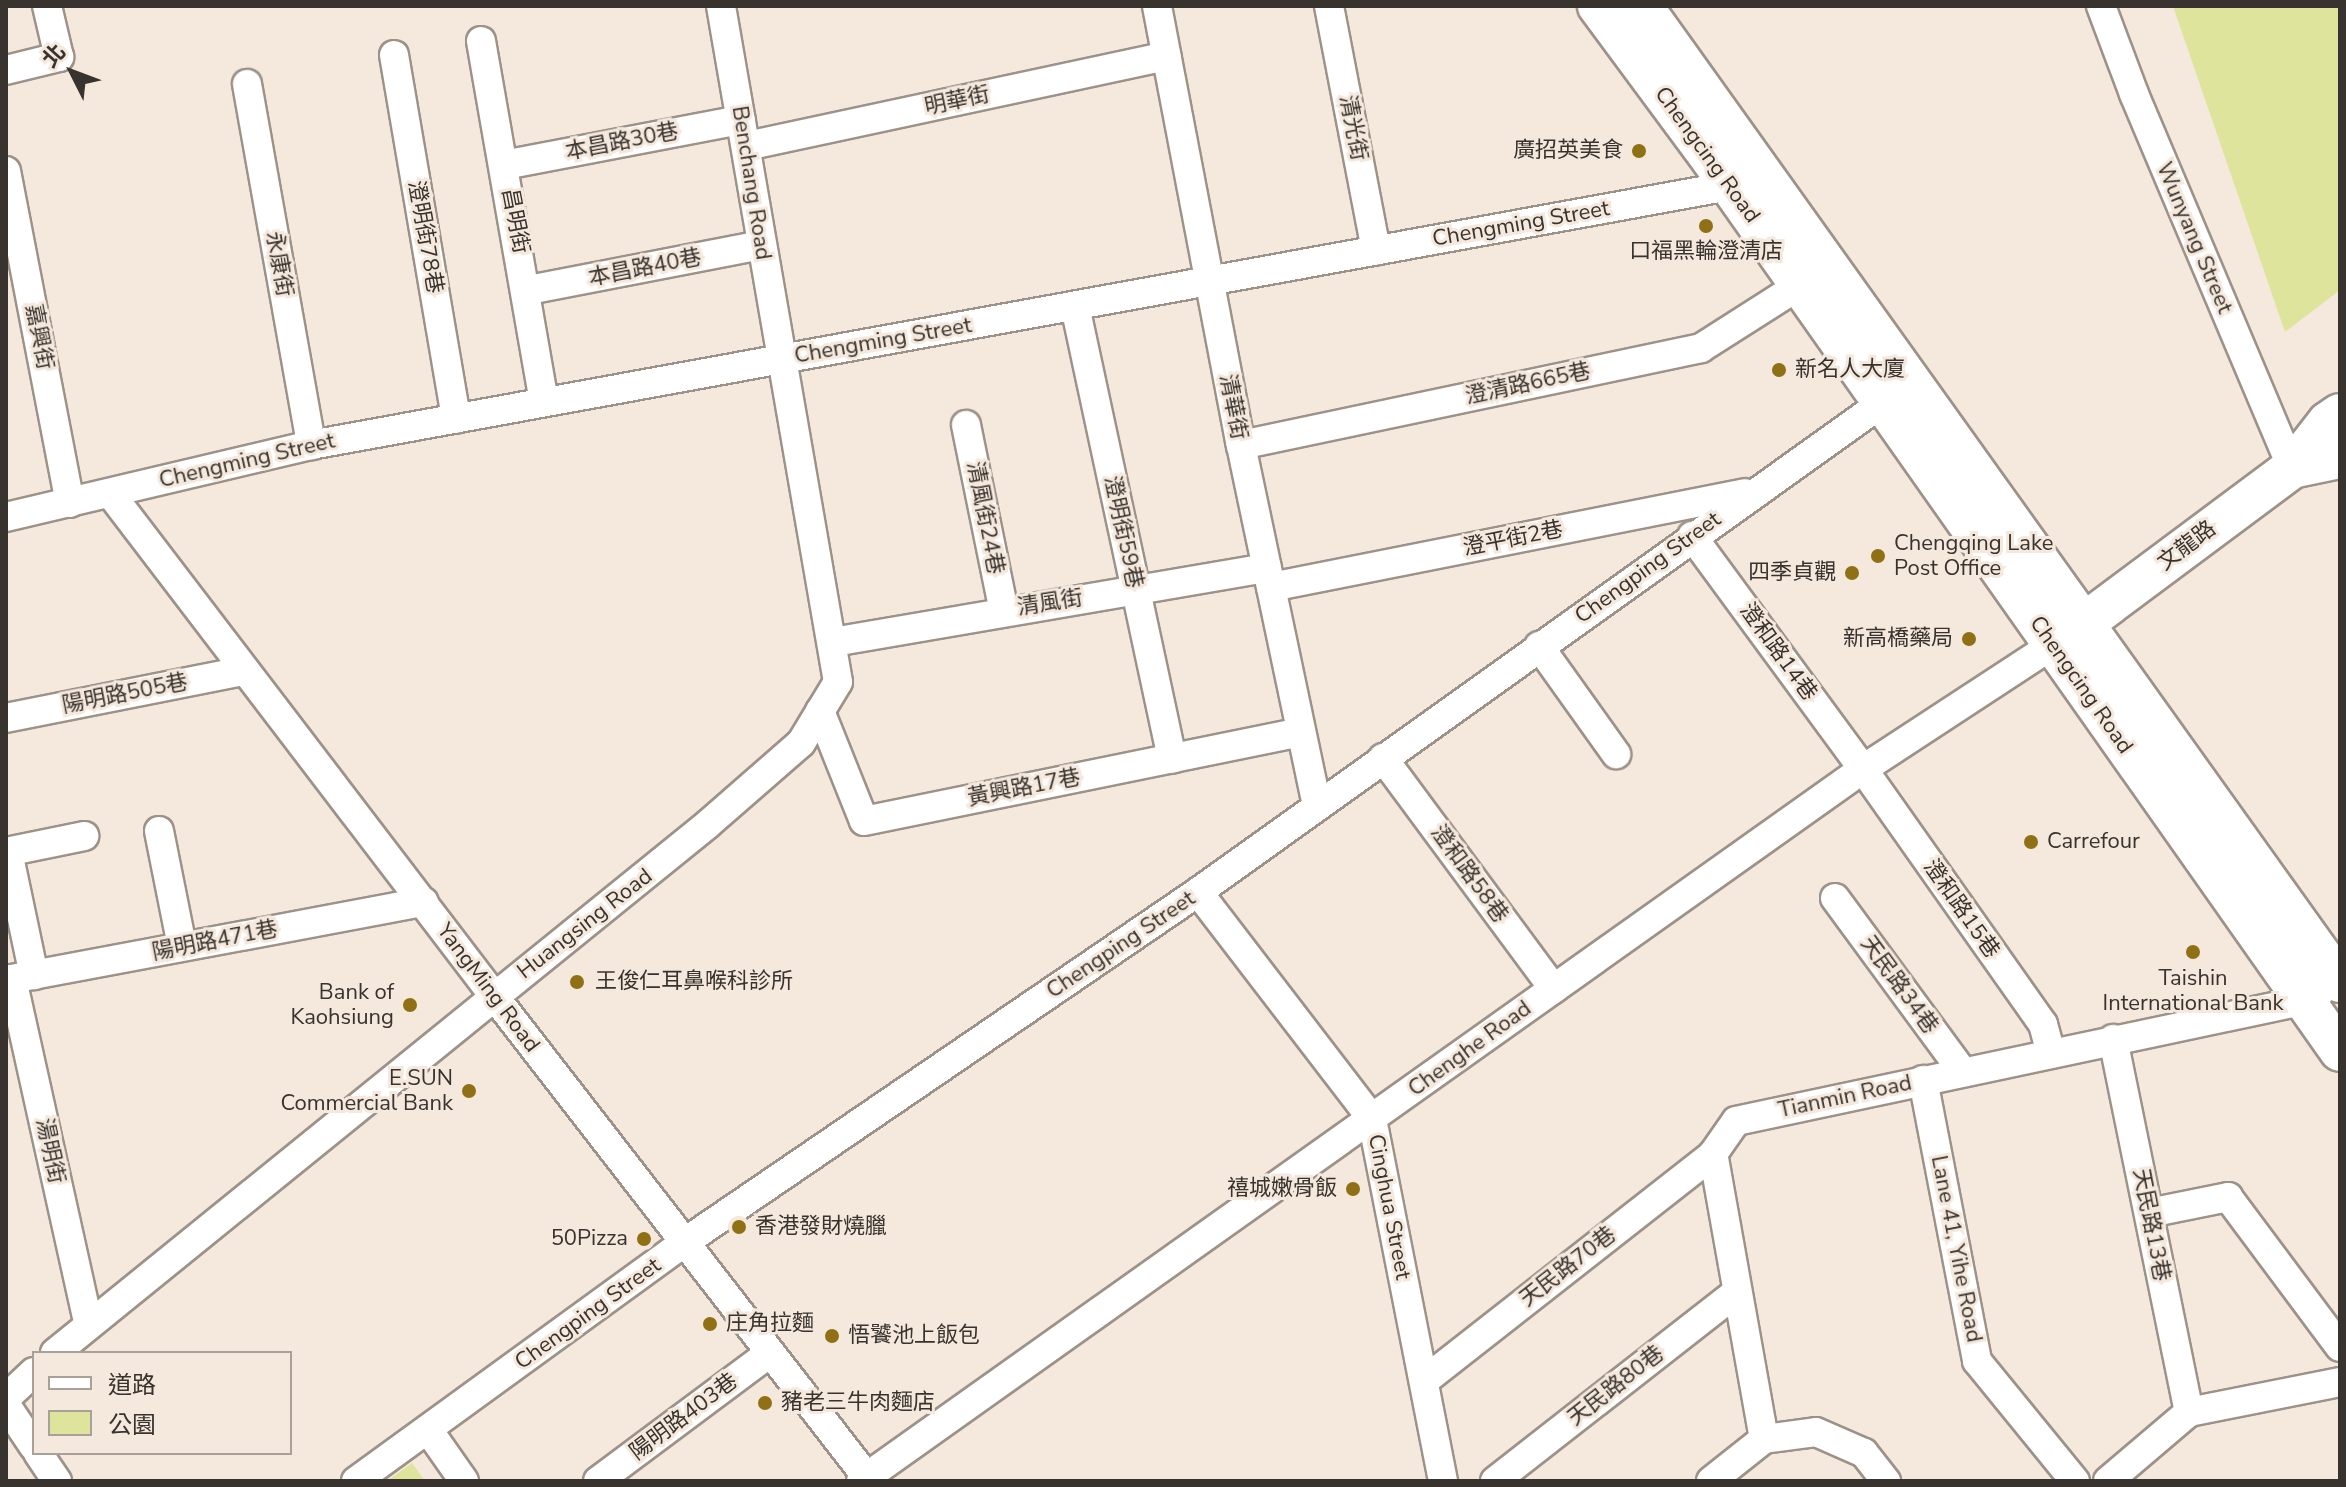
<!DOCTYPE html>
<meta charset="utf-8">
<style>
body{margin:0}
#map{position:relative;width:2346px;height:1487px;overflow:hidden;background:#f5e8dd;font-family:"Nunito Sans","Noto Sans TC",sans-serif}
div>[style]{position:absolute}
.green>*{inset:0;background:#dee49c}
.roads{filter:drop-shadow(2px 0 #9d9288) drop-shadow(-2px 0 #9d9288) drop-shadow(0 2px #9d9288) drop-shadow(0 -2px #9d9288)}
.street>*{height:28px;margin:-14px;padding:0 14px;transform-origin:14px;border-radius:14px;background:#fff}
.secondary>*{height:40px;margin:-20px;padding:0 20px;transform-origin:20px;border-radius:20px;background:#fff}
.dots>*{width:22px;height:22px;translate:-50% -50%;box-sizing:border-box;border:4px solid #f5e8dd;border-radius:50%}
span{translate:-50% -50%;white-space:nowrap;text-align:center;line-height:1.15;-webkit-text-stroke:6px #f5e8dd;paint-order:stroke}
.street-label{font-size:22px;color:#38332e}
.poi-label{font-size:22px;color:#38332e}
.right{translate:-100% -50%;text-align:right}
.left{translate:0 -50%;text-align:left}
.frame{position:absolute;inset:0;border:8px solid #38332e;pointer-events:none}
.legend{position:absolute;left:32px;top:1351px;width:260px;height:104px;box-sizing:border-box;background:#f5e8dd;border:2px solid #a9a097;margin:0;padding:10px 14px;list-style:none;font-size:24px;color:#38332e}
.legend li{display:flex;align-items:center;gap:16px;height:40px}
.legend b{width:40px;border:2px solid #a9a097}
.north{position:absolute;left:32px;top:32px;width:80px;height:80px;-webkit-text-stroke:6px #f5e8dd;paint-order:stroke;rotate:312deg;font-size:22px;font-weight:700;line-height:32px;text-align:center;color:#38332e}
.north::after{content:'';display:block;margin:auto;width:28px;height:36px;background:#38332e;clip-path:polygon(50% 0,100% 100%,50% 72%,0 100%)}
</style>
<div id="map">
<div class="green">
<div style="clip-path:polygon(2173px 6px,2340px 6px,2340px 290px,2285px 332px)"></div>
<div style="clip-path:polygon(412px 1463px,425px 1481px,387px 1481px)"></div>
</div>
<div class="roads">
<div class="street">
<div style="left:1157px;top:6px;width:447px;rotate:79.2deg"></div>
<div style="left:1241px;top:445px;width:369px;rotate:78.1deg"></div>
<div style="left:1329px;top:6px;width:249px;rotate:79.1deg"></div>
<div style="left:2101px;top:6px;width:94px;rotate:69.4deg"></div>
<div style="left:2134px;top:94px;width:406px;rotate:67.1deg"></div>
<div style="left:481px;top:41px;width:366px;rotate:80.1deg"></div>
<div style="left:394px;top:55px;width:369px;rotate:80.3deg"></div>
<div style="left:6px;top:70px;width:55px;rotate:-13.8deg"></div>
<div style="left:59px;top:57px;width:52px;rotate:-103.2deg"></div>
<div style="left:247px;top:84px;width:367px;rotate:79.9deg"></div>
<div style="left:747px;top:146px;width:429px;rotate:-12.1deg"></div>
<div style="left:504px;top:165px;width:241px;rotate:-10.8deg"></div>
<div style="left:6px;top:171px;width:338px;rotate:79.1deg"></div>
<div style="left:528px;top:290px;width:238px;rotate:-10.9deg"></div>
<div style="left:1075px;top:306px;width:463px;rotate:77.9deg"></div>
<div style="left:966px;top:425px;width:190px;rotate:78.5deg"></div>
<div style="left:1241px;top:445px;width:470px;rotate:-11.9deg"></div>
<div style="left:1701px;top:348px;width:117px;rotate:-32.5deg"></div>
<div style="left:110px;top:493px;width:633px;rotate:52.64deg"></div>
<div style="left:494px;top:996px;width:614px;rotate:52.22deg"></div>
<div style="left:6px;top:517px;width:313px;rotate:-13.3deg"></div>
<div style="left:311px;top:445px;width:1458px;rotate:-10.35deg"></div>
<div style="left:1692px;top:536px;width:289px;rotate:53.7deg"></div>
<div style="left:1863px;top:769px;width:312px;rotate:54.8deg"></div>
<div style="left:2043px;top:1024px;width:30px;rotate:75deg"></div>
<div style="left:1271px;top:587px;width:483px;rotate:-11.2deg"></div>
<div style="left:833px;top:642px;width:440px;rotate:-9.7deg"></div>
<div style="left:1539px;top:646px;width:133px;rotate:54.5deg"></div>
<div style="left:820px;top:711px;width:118px;rotate:68.2deg"></div>
<div style="left:864px;top:821px;width:446px;rotate:-11.5deg"></div>
<div style="left:6px;top:718px;width:243px;rotate:-11.2deg"></div>
<div style="left:1383px;top:758px;width:287px;rotate:53.5deg"></div>
<div style="left:159px;top:831px;width:117px;rotate:78.7deg"></div>
<div style="left:6px;top:852px;width:80px;rotate:-11.6deg"></div>
<div style="left:8px;top:852px;width:126px;rotate:78.1deg"></div>
<div style="left:1198px;top:892px;width:286px;rotate:52.5deg"></div>
<div style="left:1372px;top:1119px;width:369px;rotate:78.9deg"></div>
<div style="left:1835px;top:898px;width:216px;rotate:53.7deg"></div>
<div style="left:12px;top:979px;width:352px;rotate:77.5deg"></div>
<div style="left:6px;top:980px;width:425px;rotate:-10.6deg"></div>
<div style="left:2113px;top:1039px;width:381px;rotate:78.5deg"></div>
<div style="left:1923px;top:1080px;width:286px;rotate:79.1deg"></div>
<div style="left:1977px;top:1361px;width:155px;rotate:50.8deg"></div>
<div style="left:2149px;top:1213px;width:81px;rotate:-11.4deg"></div>
<div style="left:2228px;top:1197px;width:187px;rotate:53.3deg"></div>
<div style="left:55px;top:1353px;width:840px;rotate:-39.01deg"></div>
<div style="left:708px;top:824px;width:123px;rotate:-41.1deg"></div>
<div style="left:801px;top:743px;width:71px;rotate:-58.8deg"></div>
<div style="left:838px;top:682px;width:686px;rotate:-99.82deg"></div>
<div style="left:1424px;top:1381px;width:367px;rotate:-38.1deg"></div>
<div style="left:6px;top:1398px;width:38px;rotate:-43deg"></div>
<div style="left:6px;top:1405px;width:50px;rotate:56.3deg"></div>
<div style="left:429px;top:1431px;width:61px;rotate:55deg"></div>
<div style="left:1764px;top:1439px;width:52px;rotate:-7.7deg"></div>
<div style="left:1816px;top:1432px;width:52px;rotate:23.6deg"></div>
<div style="left:1864px;top:1453px;width:36px;rotate:52deg"></div>
<div style="left:38px;top:1453px;width:34px;rotate:56deg"></div>
<div style="left:356px;top:1481px;width:407px;rotate:-36deg"></div>
<div style="left:685px;top:1242px;width:621px;rotate:-34.3deg"></div>
<div style="left:1198px;top:892px;width:841px;rotate:-35.56deg"></div>
<div style="left:598px;top:1481px;width:214px;rotate:-36.7deg"></div>
<div style="left:861px;top:1481px;width:1229px;rotate:-35.4deg"></div>
<div style="left:1863px;top:769px;width:246px;rotate:-33.2deg"></div>
<div style="left:1495px;top:1481px;width:307px;rotate:-38deg"></div>
<div style="left:1711px;top:1481px;width:68px;rotate:-38.4deg"></div>
<div style="left:1764px;top:1439px;width:290px;rotate:-100.1deg"></div>
<div style="left:1713px;top:1154px;width:40px;rotate:-55.1deg"></div>
<div style="left:1736px;top:1121px;width:583px;rotate:-11.98deg"></div>
<div style="left:2306px;top:1000px;width:15px;rotate:-28deg"></div>
<div style="left:2108px;top:1481px;width:106px;rotate:-40.4deg"></div>
<div style="left:2189px;top:1412px;width:154px;rotate:-11.2deg"></div>
</div>
<div class="secondary">
<div style="left:1598px;top:6px;width:192px;rotate:53.5deg"></div>
<div style="left:1712px;top:160px;width:1090px;rotate:54.82deg"></div>
<div style="left:1642px;top:6px;width:1200px;rotate:54.43deg"></div>
<div style="left:2292px;top:468px;width:49px;rotate:-11.8deg"></div>
<div style="left:2083px;top:624px;width:261px;rotate:-36.7deg"></div>
<div style="left:2292px;top:468px;width:58px;rotate:-52deg"></div>
<div style="left:2328px;top:422px;width:14px;rotate:-34deg"></div>
</div>
</div>
<div class="dots">
<div style="left:1639px;top:151px;background:#8f7015"></div>
<div style="left:1706px;top:226px;background:#8f7015"></div>
<div style="left:1779px;top:370px;background:#8f7015"></div>
<div style="left:1878px;top:556px;background:#8f7015"></div>
<div style="left:1852px;top:573px;background:#8f7015"></div>
<div style="left:1969px;top:639px;background:#8f7015"></div>
<div style="left:2031px;top:842px;background:#8f7015"></div>
<div style="left:2193px;top:952px;background:#8f7015"></div>
<div style="left:577px;top:982px;background:#8f7015"></div>
<div style="left:410px;top:1005px;background:#8f7015"></div>
<div style="left:469px;top:1091px;background:#8f7015"></div>
<div style="left:1353px;top:1189px;background:#8f7015"></div>
<div style="left:739px;top:1227px;background:#8f7015"></div>
<div style="left:644px;top:1239px;background:#8f7015"></div>
<div style="left:710px;top:1324px;background:#8f7015"></div>
<div style="left:832px;top:1336px;background:#8f7015"></div>
<div style="left:765px;top:1403px;background:#8f7015"></div>
</div>
<div class="street-label">
<span style="left:957px;top:101px;rotate:-12deg">明華街</span>
<span style="left:1353px;top:128px;rotate:79deg">清光街</span>
<span style="left:622px;top:142px;rotate:-11deg">本昌路30巷</span>
<span style="left:1707px;top:155px;rotate:54deg">Chengcing Road</span>
<span style="left:751px;top:183px;rotate:81deg">Benchang Road</span>
<span style="left:515px;top:221px;rotate:79deg">昌明街</span>
<span style="left:1521px;top:224px;rotate:-10deg">Chengming Street</span>
<span style="left:425px;top:237px;rotate:80deg">澄明街78巷</span>
<span style="left:2194px;top:238px;rotate:67deg">Wunyang Street</span>
<span style="left:279px;top:264px;rotate:80deg">永康街</span>
<span style="left:645px;top:268px;rotate:-11deg">本昌路40巷</span>
<span style="left:39px;top:337px;rotate:79deg">嘉興街</span>
<span style="left:883px;top:341px;rotate:-10deg">Chengming Street</span>
<span style="left:1528px;top:384px;rotate:-12deg">澄清路665巷</span>
<span style="left:1233px;top:407px;rotate:79deg">清華街</span>
<span style="left:247px;top:461px;rotate:-13deg">Chengming Street</span>
<span style="left:985px;top:518px;rotate:79deg">清風街24巷</span>
<span style="left:1123px;top:532px;rotate:78deg">澄明街59巷</span>
<span style="left:1513px;top:539px;rotate:-11deg">澄平街2巷</span>
<span style="left:2187px;top:546px;rotate:-37deg">文龍路</span>
<span style="left:1648px;top:568px;rotate:-36deg">Chengping Street</span>
<span style="left:1050px;top:603px;rotate:-9deg">清風街</span>
<span style="left:1778px;top:652px;rotate:54deg">澄和路14巷</span>
<span style="left:2081px;top:685px;rotate:55deg">Chengcing Road</span>
<span style="left:125px;top:694px;rotate:-11deg">陽明路505巷</span>
<span style="left:1024px;top:788px;rotate:-11deg">黃興路17巷</span>
<span style="left:1469px;top:874px;rotate:54deg">澄和路58巷</span>
<span style="left:1961px;top:909px;rotate:55deg">澄和路15巷</span>
<span style="left:585px;top:924px;rotate:-38deg">Huangsing Road</span>
<span style="left:215px;top:941px;rotate:-11deg">陽明路471巷</span>
<span style="left:1121px;top:945px;rotate:-34deg">Chengping Street</span>
<span style="left:1899px;top:985px;rotate:54deg">天民路34巷</span>
<span style="left:488px;top:988px;rotate:53deg">YangMing Road</span>
<span style="left:1470px;top:1049px;rotate:-36deg">Chenghe Road</span>
<span style="left:1845px;top:1097px;rotate:-12deg">Tianmin Road</span>
<span style="left:50px;top:1151px;rotate:78deg">湯明街</span>
<span style="left:1389px;top:1207px;rotate:79deg">Cinghua Street</span>
<span style="left:2151px;top:1225px;rotate:79deg">天民路13巷</span>
<span style="left:1956px;top:1249px;rotate:79deg">Lane 41, Yihe Road</span>
<span style="left:1568px;top:1267px;rotate:-38deg">天民路70巷</span>
<span style="left:588px;top:1314px;rotate:-36deg">Chengping Street</span>
<span style="left:1616px;top:1386px;rotate:-38deg">天民路80巷</span>
<span style="left:684px;top:1417px;rotate:-37deg">陽明路403巷</span>
</div>
<div class="poi-label">
<span class="right" style="left:1623px;top:151px">廣招英美食</span>
<span style="left:1706px;top:252px">口福黑輪澄清店</span>
<span class="left" style="left:1795px;top:370px">新名人大廈</span>
<span class="left" style="left:1894px;top:556px">Chengqing Lake<br>Post Office</span>
<span class="right" style="left:1836px;top:573px">四季貞觀</span>
<span class="right" style="left:1953px;top:639px">新高橋藥局</span>
<span class="left" style="left:2047px;top:842px">Carrefour</span>
<span style="left:2193px;top:991px">Taishin<br>International Bank</span>
<span class="left" style="left:595px;top:982px">王俊仁耳鼻喉科診所</span>
<span class="right" style="left:394px;top:1005px">Bank of<br>Kaohsiung</span>
<span class="right" style="left:453px;top:1091px">E.SUN<br>Commercial Bank</span>
<span class="right" style="left:1337px;top:1189px">禧城嫩骨飯</span>
<span class="left" style="left:755px;top:1227px">香港發財燒臘</span>
<span class="right" style="left:628px;top:1239px">50Pizza</span>
<span class="left" style="left:726px;top:1324px">庄角拉麵</span>
<span class="left" style="left:848px;top:1336px">悟饕池上飯包</span>
<span class="left" style="left:781px;top:1403px">豬老三牛肉麵店</span>
</div>
<div class="frame"></div>
<ul class="legend">
<li><b style="height:10px;background:#fff"></b>道路</li>
<li><b style="height:22px;background:#dee49c"></b>公園</li>
</ul>
<div class="north">北</div>
</div>
